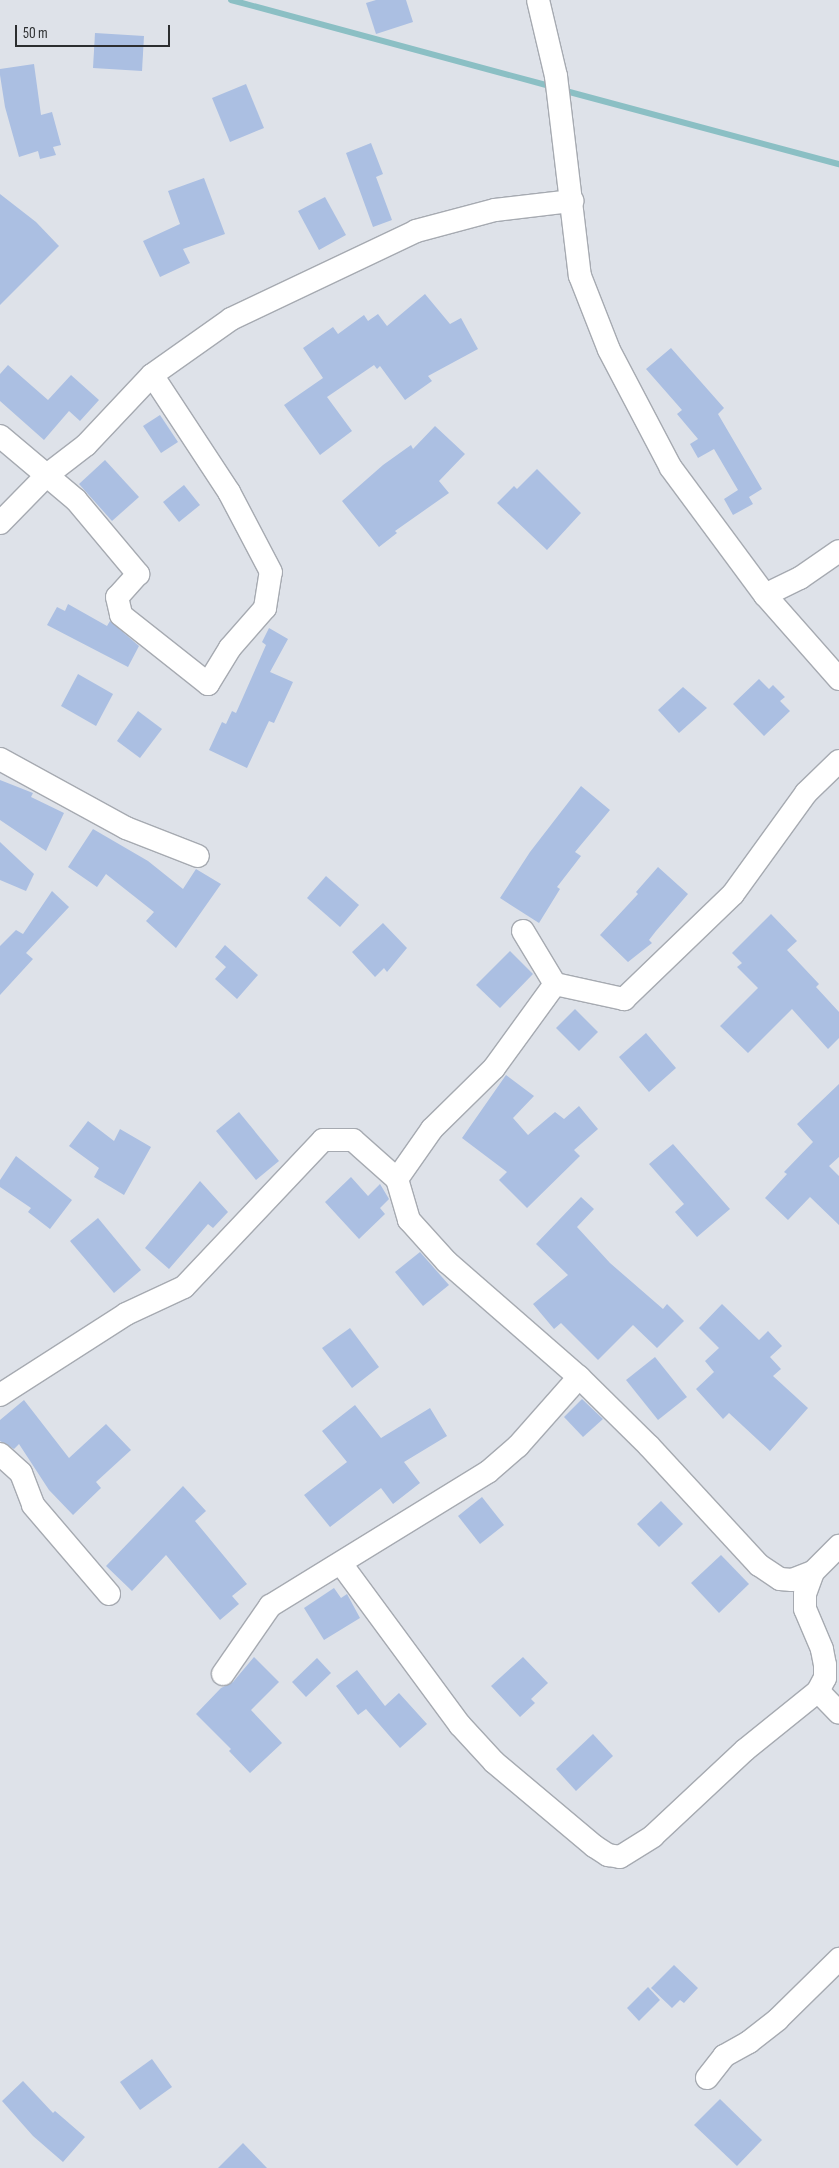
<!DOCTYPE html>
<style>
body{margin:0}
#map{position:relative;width:839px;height:2168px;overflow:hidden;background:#dee2e9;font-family:"Sofia Sans Condensed",sans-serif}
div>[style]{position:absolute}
.stream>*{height:6px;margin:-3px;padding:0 3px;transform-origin:3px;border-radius:3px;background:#8bbfc4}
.building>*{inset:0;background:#abbfe2}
.roads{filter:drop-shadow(1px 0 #a6aab1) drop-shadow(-1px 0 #a6aab1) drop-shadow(0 1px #a6aab1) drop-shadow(0 -1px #a6aab1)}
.minor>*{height:22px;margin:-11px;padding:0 11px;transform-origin:11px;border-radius:11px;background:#fff}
span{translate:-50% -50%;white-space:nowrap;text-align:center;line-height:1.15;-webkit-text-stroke:4.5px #dee2e9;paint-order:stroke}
.scale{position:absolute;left:15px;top:25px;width:155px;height:22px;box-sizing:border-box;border:2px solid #2c2e30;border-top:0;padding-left:6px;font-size:15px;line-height:18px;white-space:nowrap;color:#2c2e30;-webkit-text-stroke:4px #dee2e9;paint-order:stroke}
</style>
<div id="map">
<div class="stream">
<div style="left:231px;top:0;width:334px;rotate:15.1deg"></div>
<div style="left:562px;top:90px;width:287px;rotate:15deg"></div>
</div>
<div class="building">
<div style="clip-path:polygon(376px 0,406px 0,413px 22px,376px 34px,366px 3px)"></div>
<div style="clip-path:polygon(95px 33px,144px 36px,142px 71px,93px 68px)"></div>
<div style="clip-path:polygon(34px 64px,41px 115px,52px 112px,61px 145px,53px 147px,56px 155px,40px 159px,38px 151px,19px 157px,5px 107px,0 75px,0 69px)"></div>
<div style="clip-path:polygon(246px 84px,264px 128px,230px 142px,212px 98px)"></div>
<div style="clip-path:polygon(371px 143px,383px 174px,376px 177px,392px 220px,373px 227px,346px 153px)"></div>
<div style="clip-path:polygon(204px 178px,225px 234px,183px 249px,190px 263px,160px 277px,143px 241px,180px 224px,168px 191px)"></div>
<div style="clip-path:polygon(0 194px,36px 222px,59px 246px,0 305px)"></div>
<div style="clip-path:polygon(325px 197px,346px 235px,319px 250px,298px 211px)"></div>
<div style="clip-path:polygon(425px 294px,450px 324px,461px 318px,478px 349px,428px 376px,432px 381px,405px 400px,380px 366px,377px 369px,374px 365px,327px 397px,352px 431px,320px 455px,284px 405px,323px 378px,303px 348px,333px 327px,338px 334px,364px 315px,368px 321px,378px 314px,387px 326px)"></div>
<div style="clip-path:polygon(671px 348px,724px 408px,718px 414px,762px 489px,749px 497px,753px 504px,733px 515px,724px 499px,738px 490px,714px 449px,698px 458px,690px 444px,698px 439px,677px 414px,682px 410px,646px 369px)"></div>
<div style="clip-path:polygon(8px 365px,48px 400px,71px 375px,99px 400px,80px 421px,69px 411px,44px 440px,0 401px,0 374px)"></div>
<div style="clip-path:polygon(160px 415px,178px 442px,161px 453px,143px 426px)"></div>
<div style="clip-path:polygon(435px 426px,465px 454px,439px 481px,449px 493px,395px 531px,397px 533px,379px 547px,342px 501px,383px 465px,411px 445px,413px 449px)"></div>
<div style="clip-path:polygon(105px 460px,139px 497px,112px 521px,79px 484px)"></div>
<div style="clip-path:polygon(537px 469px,581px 513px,547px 550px,497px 503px,514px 486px,517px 489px)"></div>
<div style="clip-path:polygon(184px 485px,200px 505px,179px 522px,163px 502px)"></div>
<div style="clip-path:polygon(68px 604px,107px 626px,110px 621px,139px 646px,128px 667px,47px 625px,57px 607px,65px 611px)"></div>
<div style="clip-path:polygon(269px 628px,288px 639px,270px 672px,293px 682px,274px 723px,269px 721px,247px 768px,209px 750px,222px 722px,226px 724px,232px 711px,236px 713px,266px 645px,262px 642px)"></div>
<div style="clip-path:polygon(78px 674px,113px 694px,96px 726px,61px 706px)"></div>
<div style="clip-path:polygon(759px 679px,769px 689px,773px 685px,785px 697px,780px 701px,790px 711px,764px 736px,733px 704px)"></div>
<div style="clip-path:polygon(683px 687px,707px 708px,679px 733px,658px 710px)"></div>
<div style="clip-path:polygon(138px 711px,162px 729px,140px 758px,117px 741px)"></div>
<div style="clip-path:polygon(0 780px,33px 793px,31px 797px,64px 813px,46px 851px,0 820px)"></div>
<div style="clip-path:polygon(581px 786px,610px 810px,575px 852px,581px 856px,557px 887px,560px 889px,539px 923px,500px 898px,530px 852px)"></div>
<div style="clip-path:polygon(93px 829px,148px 861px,183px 889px,196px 869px,221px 884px,176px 948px,146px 921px,154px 912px,106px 874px,97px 887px,68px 867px)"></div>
<div style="clip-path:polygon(0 842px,34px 874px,26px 891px,0 880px)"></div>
<div style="clip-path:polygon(658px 867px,688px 894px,656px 931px,649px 940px,652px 943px,628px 962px,600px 935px,638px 894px,636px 892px)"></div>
<div style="clip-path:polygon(326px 876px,359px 905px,340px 927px,307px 898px)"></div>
<div style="clip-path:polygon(52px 891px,69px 907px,26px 953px,33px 959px,0 995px,0 946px,16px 930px,23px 934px)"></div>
<div style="clip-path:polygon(771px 914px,797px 941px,787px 950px,819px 984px,816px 987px,839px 1012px,839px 1038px,828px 1049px,792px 1009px,748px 1053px,720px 1026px,758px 988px,737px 967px,742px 963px,732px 953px)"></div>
<div style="clip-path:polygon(383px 923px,407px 948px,387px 972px,384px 968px,375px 977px,352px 952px)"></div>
<div style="clip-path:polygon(225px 945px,258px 975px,237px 999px,215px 979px,226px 967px,215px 957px)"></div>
<div style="clip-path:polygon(510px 951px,533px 974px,500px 1008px,476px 985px)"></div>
<div style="clip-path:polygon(575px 1009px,598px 1032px,579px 1051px,556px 1028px)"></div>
<div style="clip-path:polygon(646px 1033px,676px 1068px,649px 1092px,619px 1057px)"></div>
<div style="clip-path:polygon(506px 1075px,534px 1096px,513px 1118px,528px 1135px,555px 1112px,564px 1119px,579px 1106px,598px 1129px,574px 1150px,580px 1156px,527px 1208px,499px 1180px,507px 1172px,462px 1138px)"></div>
<div style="clip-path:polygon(839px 1084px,839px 1157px,829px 1166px,839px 1176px,839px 1225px,810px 1197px,788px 1220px,765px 1198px,787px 1174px,784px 1172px,813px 1142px,797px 1124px)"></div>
<div style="clip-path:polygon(239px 1112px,279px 1161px,256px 1180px,216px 1131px)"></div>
<div style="clip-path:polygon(88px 1121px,114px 1141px,120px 1129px,151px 1147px,124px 1195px,94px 1177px,99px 1168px,69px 1146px)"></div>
<div style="clip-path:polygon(673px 1144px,730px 1209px,697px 1237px,675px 1212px,684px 1204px,649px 1164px)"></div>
<div style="clip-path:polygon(16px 1156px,72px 1200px,50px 1229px,28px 1212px,31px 1208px,0 1187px,0 1180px)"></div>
<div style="clip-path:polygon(351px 1177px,368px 1196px,380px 1184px,389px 1199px,380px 1208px,385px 1214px,359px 1239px,325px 1202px)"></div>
<div style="clip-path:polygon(200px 1181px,228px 1212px,213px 1228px,208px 1224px,169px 1269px,145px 1248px)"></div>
<div style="clip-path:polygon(581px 1197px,594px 1209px,577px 1227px,610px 1263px,663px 1309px,667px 1304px,684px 1321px,657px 1348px,633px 1325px,598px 1360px,561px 1323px,554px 1329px,533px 1304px,568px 1275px,536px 1244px)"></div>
<div style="clip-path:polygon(98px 1218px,141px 1270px,114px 1293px,70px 1241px)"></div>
<div style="clip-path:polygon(420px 1252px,449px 1285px,423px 1306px,395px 1272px)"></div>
<div style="clip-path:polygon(722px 1304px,759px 1340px,768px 1331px,782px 1346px,770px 1357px,781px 1369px,773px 1376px,808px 1408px,770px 1451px,729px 1413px,723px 1419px,696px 1389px,714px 1372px,705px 1361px,719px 1348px,699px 1328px)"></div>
<div style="clip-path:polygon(350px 1328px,379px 1367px,352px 1388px,322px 1348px)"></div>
<div style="clip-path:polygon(655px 1357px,687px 1397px,658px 1420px,626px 1380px)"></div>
<div style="clip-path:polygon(582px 1399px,603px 1419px,583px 1437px,564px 1417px)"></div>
<div style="clip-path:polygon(24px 1400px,69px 1458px,106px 1424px,131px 1450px,96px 1482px,101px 1488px,73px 1515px,49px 1490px,19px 1444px,14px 1449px,0 1441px,0 1420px)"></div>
<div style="clip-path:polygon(355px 1405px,381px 1438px,430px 1408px,447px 1436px,404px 1462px,420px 1483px,393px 1504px,381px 1488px,330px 1527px,304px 1495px,347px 1462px,322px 1431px)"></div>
<div style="clip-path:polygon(183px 1486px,206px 1511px,195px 1521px,247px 1584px,232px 1596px,239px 1604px,220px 1620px,166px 1555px,132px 1591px,106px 1566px)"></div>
<div style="clip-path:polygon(482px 1497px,504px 1525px,480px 1544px,458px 1516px)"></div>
<div style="clip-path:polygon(661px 1501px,683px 1524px,659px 1547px,637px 1524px)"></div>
<div style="clip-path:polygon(721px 1555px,749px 1584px,719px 1613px,691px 1583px)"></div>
<div style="clip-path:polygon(334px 1588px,341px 1598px,347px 1594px,360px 1618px,324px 1640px,304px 1608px)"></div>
<div style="clip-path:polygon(254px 1657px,279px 1682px,251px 1710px,282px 1743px,250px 1773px,229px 1751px,231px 1749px,196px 1714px,221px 1688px,233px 1682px)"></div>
<div style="clip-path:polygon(523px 1657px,548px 1683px,531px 1699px,535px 1703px,520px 1717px,491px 1686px)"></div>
<div style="clip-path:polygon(317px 1658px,331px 1673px,306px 1697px,292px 1682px)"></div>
<div style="clip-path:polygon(357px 1670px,385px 1706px,399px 1693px,427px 1724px,400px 1748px,366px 1709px,358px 1715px,336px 1686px)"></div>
<div style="clip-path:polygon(593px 1734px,613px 1756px,576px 1791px,556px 1769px)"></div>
<div style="clip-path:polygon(674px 1965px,698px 1988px,684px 2003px,680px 2000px,672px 2008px,651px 1988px)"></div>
<div style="clip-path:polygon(648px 1987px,660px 2000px,639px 2021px,627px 2008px)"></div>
<div style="clip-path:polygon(152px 2059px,172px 2087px,140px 2110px,120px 2082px)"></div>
<div style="clip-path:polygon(23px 2081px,53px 2113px,55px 2111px,85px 2137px,63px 2162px,33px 2136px,2px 2101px)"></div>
<div style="clip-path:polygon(720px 2099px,762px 2140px,737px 2166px,694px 2125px)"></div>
<div style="clip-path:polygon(243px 2143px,267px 2168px,218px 2168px)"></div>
</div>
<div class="roads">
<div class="minor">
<div style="left:538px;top:0;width:78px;rotate:76.7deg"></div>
<div style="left:556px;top:76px;width:201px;rotate:83.2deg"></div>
<div style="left:580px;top:276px;width:79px;rotate:68.6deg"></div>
<div style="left:609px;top:350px;width:133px;rotate:62.3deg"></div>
<div style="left:671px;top:468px;width:158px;rotate:53.5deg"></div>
<div style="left:765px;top:595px;width:112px;rotate:48.6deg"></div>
<div style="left:0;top:436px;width:99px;rotate:40.1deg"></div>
<div style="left:76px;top:500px;width:97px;rotate:50deg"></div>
<div style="left:138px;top:574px;width:31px;rotate:132deg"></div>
<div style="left:117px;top:597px;width:18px;rotate:77deg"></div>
<div style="left:121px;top:615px;width:111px;rotate:38.4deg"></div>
<div style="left:208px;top:684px;width:42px;rotate:-58.6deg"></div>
<div style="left:230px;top:648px;width:53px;rotate:-48.8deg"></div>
<div style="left:265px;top:608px;width:36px;rotate:-81deg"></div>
<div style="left:271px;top:572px;width:90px;rotate:-117.7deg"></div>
<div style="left:229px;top:492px;width:140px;rotate:-123.3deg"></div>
<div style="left:0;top:523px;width:67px;rotate:-45.6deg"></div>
<div style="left:47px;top:475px;width:49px;rotate:-37.6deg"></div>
<div style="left:86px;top:445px;width:96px;rotate:-46.7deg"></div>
<div style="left:152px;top:375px;width:97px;rotate:-35.3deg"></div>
<div style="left:231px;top:319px;width:205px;rotate:-25.4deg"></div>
<div style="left:416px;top:231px;width:82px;rotate:-14.9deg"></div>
<div style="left:495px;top:210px;width:78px;rotate:-6.7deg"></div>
<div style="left:765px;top:595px;width:39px;rotate:-26deg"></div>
<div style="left:800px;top:578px;width:47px;rotate:-34.7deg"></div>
<div style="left:0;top:759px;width:144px;rotate:28.7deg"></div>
<div style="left:126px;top:828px;width:77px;rotate:21.3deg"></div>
<div style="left:523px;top:931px;width:62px;rotate:58.9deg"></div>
<div style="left:555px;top:984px;width:71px;rotate:12.3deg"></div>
<div style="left:624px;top:999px;width:151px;rotate:-43.9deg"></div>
<div style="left:733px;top:894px;width:125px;rotate:-54.1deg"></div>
<div style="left:806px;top:793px;width:46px;rotate:-44.1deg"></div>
<div style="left:555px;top:984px;width:104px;rotate:126deg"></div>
<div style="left:494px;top:1068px;width:87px;rotate:135.5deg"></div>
<div style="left:432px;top:1129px;width:61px;rotate:125deg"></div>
<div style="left:397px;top:1179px;width:43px;rotate:73.7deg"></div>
<div style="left:409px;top:1220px;width:57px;rotate:47.9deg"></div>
<div style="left:447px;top:1262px;width:175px;rotate:41.1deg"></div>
<div style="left:579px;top:1377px;width:98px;rotate:44.6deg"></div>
<div style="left:649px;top:1446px;width:162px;rotate:47.3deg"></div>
<div style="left:759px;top:1565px;width:25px;rotate:34deg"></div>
<div style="left:780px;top:1579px;width:12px;rotate:5deg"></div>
<div style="left:792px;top:1580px;width:22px;rotate:-21deg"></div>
<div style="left:0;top:1395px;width:150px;rotate:-32.7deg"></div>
<div style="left:126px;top:1314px;width:64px;rotate:-25deg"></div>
<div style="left:184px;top:1287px;width:202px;rotate:-46.6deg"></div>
<div style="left:323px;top:1140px;width:30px"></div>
<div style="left:353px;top:1140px;width:59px;rotate:41.6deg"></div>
<div style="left:0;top:1454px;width:28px;rotate:42deg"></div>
<div style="left:21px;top:1473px;width:34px;rotate:69deg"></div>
<div style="left:33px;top:1505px;width:117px;rotate:49.5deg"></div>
<div style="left:342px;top:1565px;width:199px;rotate:53.6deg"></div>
<div style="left:460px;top:1725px;width:50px;rotate:47.4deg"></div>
<div style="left:494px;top:1762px;width:131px;rotate:40deg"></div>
<div style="left:594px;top:1846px;width:17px;rotate:33deg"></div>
<div style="left:608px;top:1855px;width:12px;rotate:9deg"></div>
<div style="left:620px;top:1857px;width:39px;rotate:-32deg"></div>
<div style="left:653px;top:1836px;width:126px;rotate:-43.1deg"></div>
<div style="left:745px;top:1750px;width:94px;rotate:-38.9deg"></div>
<div style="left:818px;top:1691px;width:15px;rotate:-62deg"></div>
<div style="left:825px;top:1678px;width:13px;rotate:-90deg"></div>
<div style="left:825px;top:1665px;width:16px;rotate:-101deg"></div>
<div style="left:822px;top:1649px;width:43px;rotate:-113deg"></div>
<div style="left:805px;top:1609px;width:15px;rotate:-90deg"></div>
<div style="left:805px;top:1594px;width:23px;rotate:-70deg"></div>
<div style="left:813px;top:1572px;width:37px;rotate:-45deg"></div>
<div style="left:223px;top:1674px;width:83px;rotate:-55.3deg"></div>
<div style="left:270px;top:1606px;width:256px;rotate:-31.6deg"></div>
<div style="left:488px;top:1472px;width:40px;rotate:-41deg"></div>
<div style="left:518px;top:1446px;width:92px;rotate:-48.5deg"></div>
<div style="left:818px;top:1691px;width:30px;rotate:46deg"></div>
<div style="left:707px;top:2078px;width:28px;rotate:-52deg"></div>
<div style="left:724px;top:2056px;width:29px;rotate:-29deg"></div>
<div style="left:749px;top:2042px;width:37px;rotate:-38deg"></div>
<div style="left:778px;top:2019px;width:86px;rotate:-44.5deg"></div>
</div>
</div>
<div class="scale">50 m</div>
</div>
